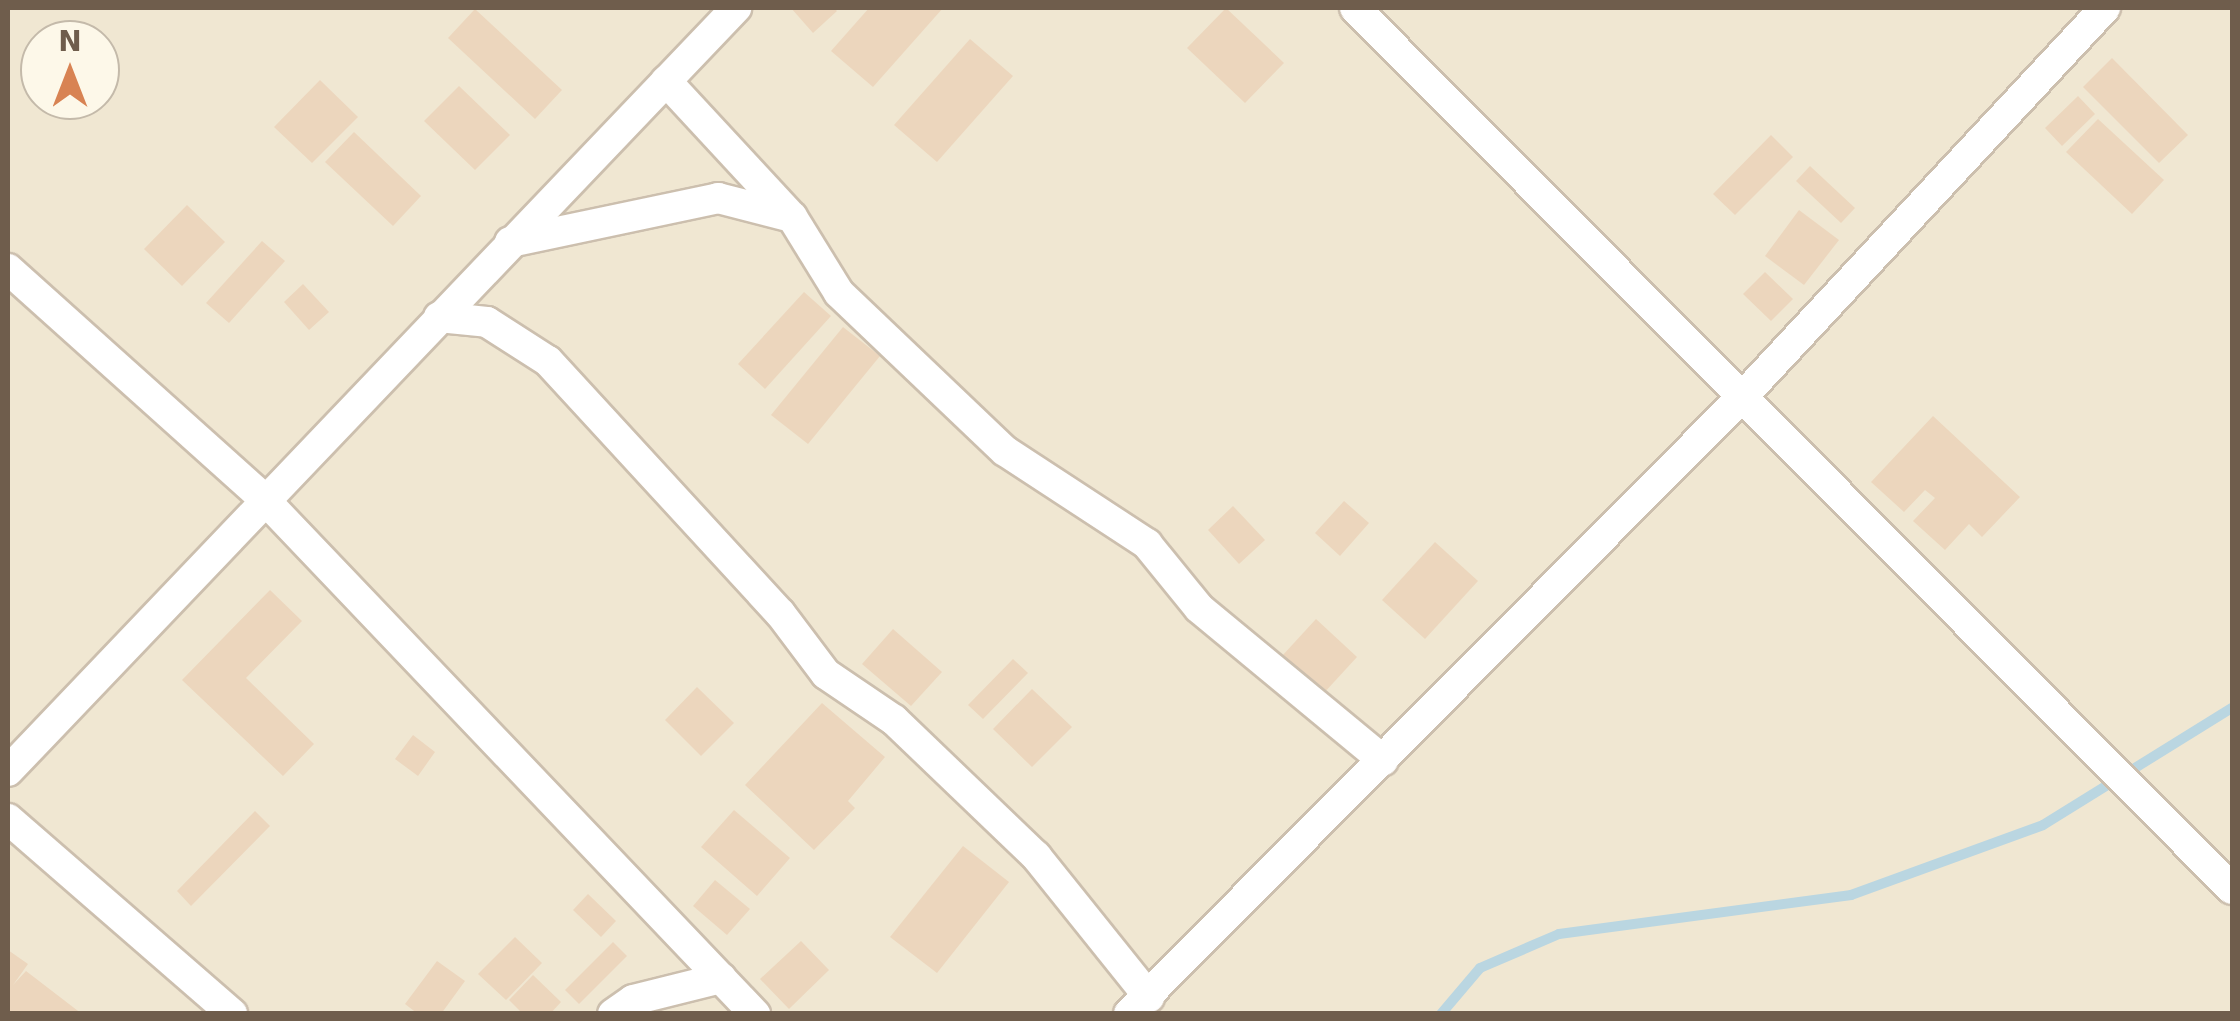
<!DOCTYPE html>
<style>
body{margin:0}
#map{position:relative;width:2240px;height:1021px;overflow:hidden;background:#faf4e3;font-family:"DejaVu Sans",sans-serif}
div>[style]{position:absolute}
.residential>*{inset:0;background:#f0e7d2}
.stream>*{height:10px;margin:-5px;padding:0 5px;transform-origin:5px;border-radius:5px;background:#bad6e1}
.building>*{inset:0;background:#ecd6bd}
.roads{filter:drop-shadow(2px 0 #ccbfae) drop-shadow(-2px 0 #ccbfae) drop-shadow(0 2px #ccbfae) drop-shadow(0 -2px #ccbfae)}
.minor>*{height:30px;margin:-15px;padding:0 15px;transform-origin:15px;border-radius:15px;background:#fff}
span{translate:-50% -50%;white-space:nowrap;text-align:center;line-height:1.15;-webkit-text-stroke:10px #fdf8e9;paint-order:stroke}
.frame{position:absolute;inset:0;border:10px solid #6f5d4c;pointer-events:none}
.north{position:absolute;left:20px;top:20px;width:100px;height:100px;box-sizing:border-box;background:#fdf8e9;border:2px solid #c4baaa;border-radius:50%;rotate:0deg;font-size:28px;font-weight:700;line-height:40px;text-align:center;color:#6f5d4c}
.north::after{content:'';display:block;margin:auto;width:35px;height:45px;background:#d88353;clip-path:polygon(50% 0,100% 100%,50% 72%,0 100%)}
</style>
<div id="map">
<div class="residential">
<div style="clip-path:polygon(evenodd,8px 8px,2232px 8px,2232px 1013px,8px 1013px,8px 8px,40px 40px,100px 40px,100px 100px,40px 100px,40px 40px)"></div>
</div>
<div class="stream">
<div style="left:1441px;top:1014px;width:60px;rotate:-49.7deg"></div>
<div style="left:1480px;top:968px;width:86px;rotate:-23.3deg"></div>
<div style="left:1559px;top:934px;width:295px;rotate:-7.6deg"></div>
<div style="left:1851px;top:895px;width:204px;rotate:-20deg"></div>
<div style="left:2043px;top:825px;width:222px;rotate:-31.8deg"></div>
</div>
<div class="building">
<div style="clip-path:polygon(791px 8px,834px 8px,837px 11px,813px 33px)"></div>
<div style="clip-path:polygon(869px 8px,943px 8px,873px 87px,831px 51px)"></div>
<div style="clip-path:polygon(1226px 8px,1284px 63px,1245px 103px,1187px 48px)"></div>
<div style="clip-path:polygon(475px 9px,562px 90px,535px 119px,448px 38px)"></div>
<div style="clip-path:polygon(970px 39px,1013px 76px,937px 162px,894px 125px)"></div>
<div style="clip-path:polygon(2112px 58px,2188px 135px,2159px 163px,2083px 87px)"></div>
<div style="clip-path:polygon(320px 80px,358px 117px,312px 163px,274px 127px)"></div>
<div style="clip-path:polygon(459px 86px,510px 135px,475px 170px,424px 121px)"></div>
<div style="clip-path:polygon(2078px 96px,2095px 114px,2062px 146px,2045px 128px)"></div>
<div style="clip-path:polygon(2098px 119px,2164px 180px,2132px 214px,2066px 152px)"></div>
<div style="clip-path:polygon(354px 132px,421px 196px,393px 226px,325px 162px)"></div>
<div style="clip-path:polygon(1771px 135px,1793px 157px,1735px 215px,1713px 194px)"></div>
<div style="clip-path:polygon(1810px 166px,1855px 208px,1841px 223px,1796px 181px)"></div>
<div style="clip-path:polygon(187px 205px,225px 242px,182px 286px,144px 249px)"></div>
<div style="clip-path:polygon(1799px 210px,1839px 240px,1804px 285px,1765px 256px)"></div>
<div style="clip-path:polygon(262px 241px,285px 261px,229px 323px,206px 303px)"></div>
<div style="clip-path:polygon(1765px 272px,1793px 299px,1771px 321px,1743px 294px)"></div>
<div style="clip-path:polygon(303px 284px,329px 312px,309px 330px,284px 302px)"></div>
<div style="clip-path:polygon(804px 292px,831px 316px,765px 389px,738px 364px)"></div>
<div style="clip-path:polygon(843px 327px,880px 356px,808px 444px,771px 415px)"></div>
<div style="clip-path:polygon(1933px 416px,2020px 497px,1982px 537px,1969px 524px,1945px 550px,1913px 521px,1935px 498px,1925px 490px,1904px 512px,1871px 482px)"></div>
<div style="clip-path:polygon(1344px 501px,1369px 523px,1340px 556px,1315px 533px)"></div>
<div style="clip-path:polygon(1233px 506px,1265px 540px,1239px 564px,1208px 530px)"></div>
<div style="clip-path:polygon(1435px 542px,1478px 581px,1425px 639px,1382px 600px)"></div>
<div style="clip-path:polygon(270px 590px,302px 621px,246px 678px,314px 744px,283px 776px,182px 680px)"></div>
<div style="clip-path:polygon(1316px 619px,1357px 657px,1323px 694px,1282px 656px)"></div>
<div style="clip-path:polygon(893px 629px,942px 672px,911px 706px,862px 664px)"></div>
<div style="clip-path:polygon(1013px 659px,1028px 673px,983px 719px,968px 705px)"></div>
<div style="clip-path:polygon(697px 687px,734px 723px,701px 756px,665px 720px)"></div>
<div style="clip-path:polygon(1032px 689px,1072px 727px,1032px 767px,993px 729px)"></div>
<div style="clip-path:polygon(822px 703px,885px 757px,848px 801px,855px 808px,814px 850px,745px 785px)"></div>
<div style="clip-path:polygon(413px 735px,435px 752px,418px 776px,395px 759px)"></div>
<div style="clip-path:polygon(734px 810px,790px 858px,757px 896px,701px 847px)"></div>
<div style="clip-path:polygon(255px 811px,270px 826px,191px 906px,177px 891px)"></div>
<div style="clip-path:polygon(963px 846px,1009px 882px,937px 973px,890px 937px)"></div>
<div style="clip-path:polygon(715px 880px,750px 909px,727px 935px,693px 906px)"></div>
<div style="clip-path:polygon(588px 894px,616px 921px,601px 937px,573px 910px)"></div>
<div style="clip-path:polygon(515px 937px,542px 963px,506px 1000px,478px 974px)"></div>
<div style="clip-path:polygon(801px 941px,829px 970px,789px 1009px,760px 979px)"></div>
<div style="clip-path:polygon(613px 942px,627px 956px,579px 1004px,565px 990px)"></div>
<div style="clip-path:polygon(8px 950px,28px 964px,13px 985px,26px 971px,82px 1014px,8px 1014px)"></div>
<div style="clip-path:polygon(437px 961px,465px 981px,441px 1014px,418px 1014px,405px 1004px)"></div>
<div style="clip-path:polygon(533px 975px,561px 1002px,550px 1014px,523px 1014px,509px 1000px)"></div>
</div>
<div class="roads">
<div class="minor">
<div style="left:1355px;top:8px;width:1243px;rotate:45.13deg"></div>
<div style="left:666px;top:81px;width:185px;rotate:47.2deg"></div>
<div style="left:792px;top:217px;width:89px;rotate:58.3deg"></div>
<div style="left:839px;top:293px;width:229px;rotate:43.6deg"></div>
<div style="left:1005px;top:451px;width:170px;rotate:33.2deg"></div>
<div style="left:1147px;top:544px;width:82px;rotate:50.9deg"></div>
<div style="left:1199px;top:608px;width:239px;rotate:39.6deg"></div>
<div style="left:510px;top:242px;width:213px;rotate:-11.9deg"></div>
<div style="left:718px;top:198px;width:76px;rotate:14.4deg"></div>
<div style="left:8px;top:269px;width:344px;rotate:41.9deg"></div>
<div style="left:264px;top:499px;width:712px;rotate:46.37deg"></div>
<div style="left:439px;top:317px;width:48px;rotate:5.9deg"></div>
<div style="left:487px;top:322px;width:72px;rotate:32.6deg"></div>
<div style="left:548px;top:361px;width:343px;rotate:47.4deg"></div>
<div style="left:780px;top:613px;width:76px;rotate:53deg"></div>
<div style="left:826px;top:674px;width:82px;rotate:34.1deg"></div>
<div style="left:894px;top:720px;width:197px;rotate:43.8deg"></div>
<div style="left:1036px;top:856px;width:181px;rotate:51.3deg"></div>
<div style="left:8px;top:771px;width:1055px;rotate:-46.34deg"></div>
<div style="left:8px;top:819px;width:297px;rotate:41deg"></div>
<div style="left:613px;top:1014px;width:24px;rotate:-35deg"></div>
<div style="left:633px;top:1000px;width:91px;rotate:-14deg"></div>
<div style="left:1129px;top:1014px;width:874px;rotate:-45.19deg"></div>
<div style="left:1745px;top:394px;width:528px;rotate:-47deg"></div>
</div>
</div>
<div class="frame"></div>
<div class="north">N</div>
</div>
